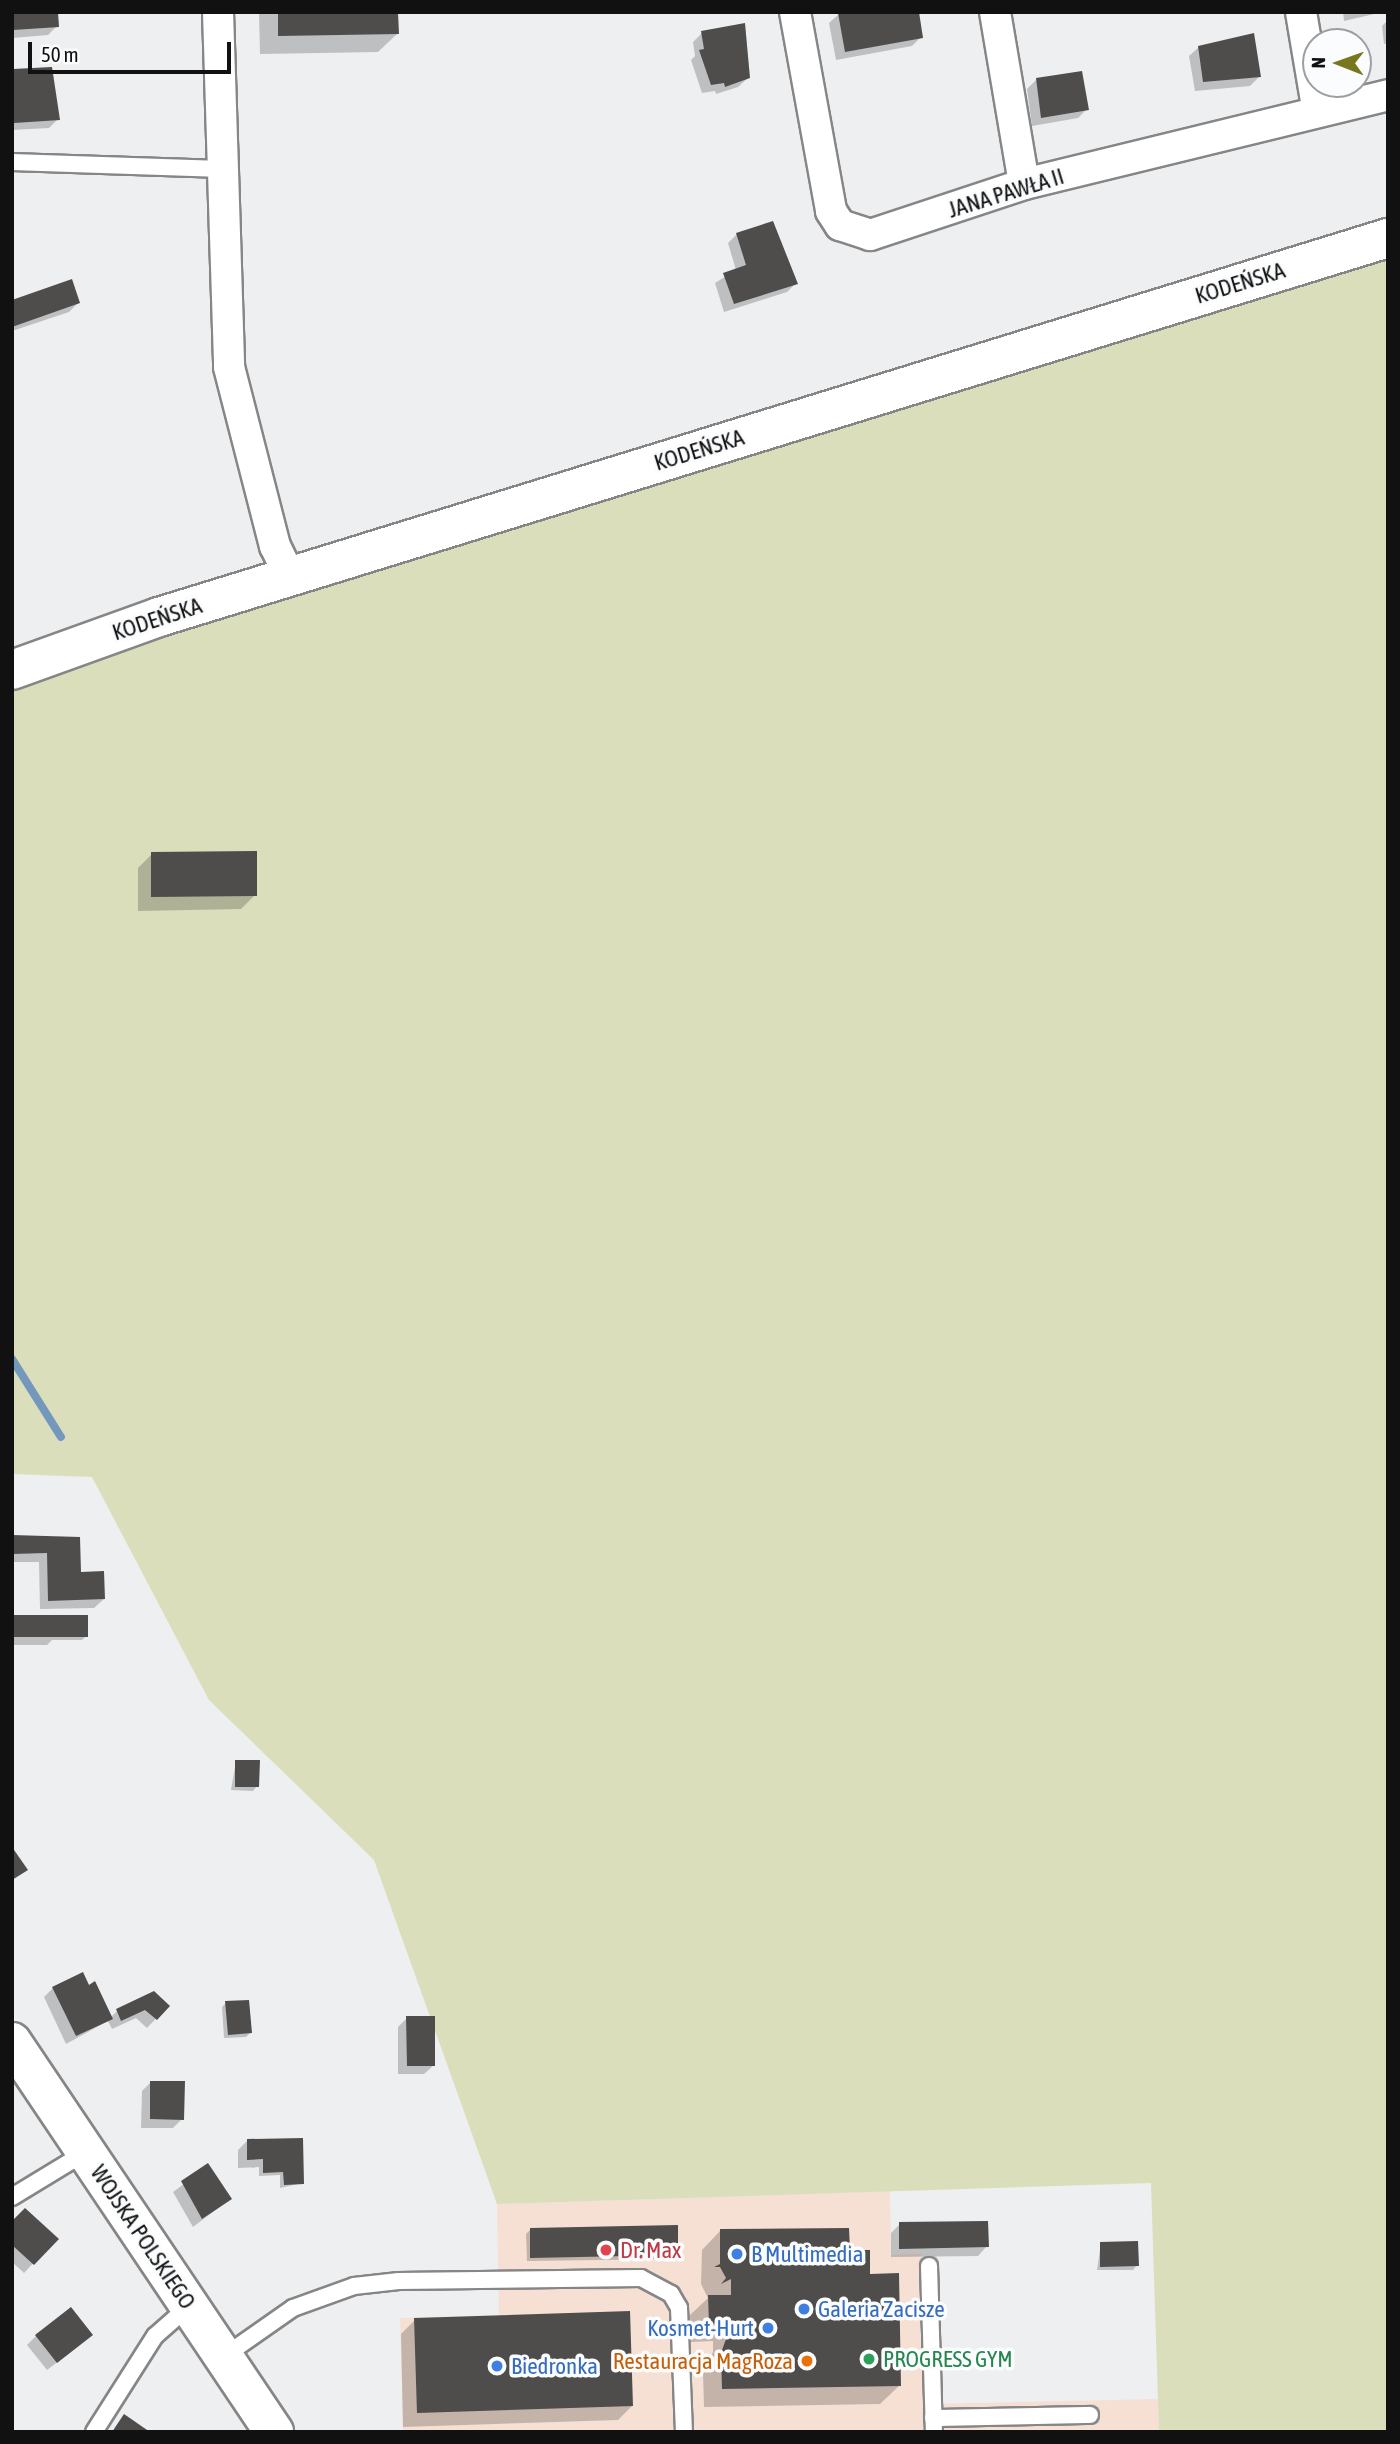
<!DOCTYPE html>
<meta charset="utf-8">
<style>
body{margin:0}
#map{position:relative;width:1400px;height:2444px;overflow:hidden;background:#eeeff0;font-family:"Asap Condensed",sans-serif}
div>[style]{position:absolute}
.commercial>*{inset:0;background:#f6e0d4}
.green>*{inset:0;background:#dadebb}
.shadow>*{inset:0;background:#0003}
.stream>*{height:8px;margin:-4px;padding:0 4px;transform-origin:4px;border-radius:4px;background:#7498bc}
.building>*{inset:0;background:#4e4d4c}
.roads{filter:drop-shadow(2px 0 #868687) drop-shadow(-2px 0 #868687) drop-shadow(0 2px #868687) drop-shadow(0 -2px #868687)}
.service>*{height:16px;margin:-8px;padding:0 8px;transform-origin:8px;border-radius:8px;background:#fff}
.minor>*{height:30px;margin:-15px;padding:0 15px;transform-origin:15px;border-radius:15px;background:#fff}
.secondary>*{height:38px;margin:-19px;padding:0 19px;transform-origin:19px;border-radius:19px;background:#fff}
.dots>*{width:19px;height:19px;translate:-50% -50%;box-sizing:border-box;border:4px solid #fbfcfd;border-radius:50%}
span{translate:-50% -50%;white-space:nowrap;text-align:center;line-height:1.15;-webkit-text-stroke:7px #fbfcfd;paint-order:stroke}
.street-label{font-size:23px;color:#111}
.health-label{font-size:23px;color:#be3a42}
.left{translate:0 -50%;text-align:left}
.shop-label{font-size:23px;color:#366cbe}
.right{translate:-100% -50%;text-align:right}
.leisure-label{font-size:23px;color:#27864d}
.food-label{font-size:23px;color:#c56008}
.frame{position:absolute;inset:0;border:14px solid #111;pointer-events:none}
.north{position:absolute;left:1302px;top:28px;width:70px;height:70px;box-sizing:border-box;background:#fbfcfd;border:2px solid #9d9e9f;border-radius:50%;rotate:271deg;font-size:19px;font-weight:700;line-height:28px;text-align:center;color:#111}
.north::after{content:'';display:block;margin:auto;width:24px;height:32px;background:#77771d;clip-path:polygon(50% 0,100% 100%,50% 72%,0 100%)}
.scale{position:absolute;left:28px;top:42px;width:203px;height:32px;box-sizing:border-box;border:4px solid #111;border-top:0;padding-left:9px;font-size:21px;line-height:24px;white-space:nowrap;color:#111;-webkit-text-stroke:5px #fbfcfd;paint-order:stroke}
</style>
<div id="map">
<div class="commercial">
<div style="clip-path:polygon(890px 2191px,891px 2255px,921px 2254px,927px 2404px,1158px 2399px,1159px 2432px,403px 2432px,400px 2318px,499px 2315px,497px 2204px)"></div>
</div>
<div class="green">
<div style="clip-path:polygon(1388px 260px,1388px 2432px,1159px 2432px,1151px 2183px,497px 2204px,374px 1860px,209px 1700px,92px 1477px,12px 1474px,12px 691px,211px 620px)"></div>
</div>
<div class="shadow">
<div style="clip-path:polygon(12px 12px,57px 26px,48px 35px,12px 38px)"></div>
<div style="clip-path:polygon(259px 12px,397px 12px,397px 34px,378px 52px,260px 54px)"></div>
<div style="clip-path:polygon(908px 12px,921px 37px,912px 46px,836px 60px,829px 23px,839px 14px)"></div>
<div style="clip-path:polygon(1343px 12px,1383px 12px,1344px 21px)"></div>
<div style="clip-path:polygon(1386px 22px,1388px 43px,1384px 44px,1382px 26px)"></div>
<div style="clip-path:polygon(702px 33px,748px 78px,738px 87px,716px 94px,715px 91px,702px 93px,691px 60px,695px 56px,693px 42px)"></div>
<div style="clip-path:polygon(1252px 35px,1259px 77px,1250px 86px,1195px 91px,1189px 56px,1199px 47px)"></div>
<div style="clip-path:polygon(14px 71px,58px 119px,49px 128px,12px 130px)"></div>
<div style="clip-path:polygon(1036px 80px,1087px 109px,1078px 118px,1032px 126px,1027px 89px)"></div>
<div style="clip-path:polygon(737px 234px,796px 283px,787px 292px,724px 312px,715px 283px,736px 270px,728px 243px)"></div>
<div style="clip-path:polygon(12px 302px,78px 303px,69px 312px,12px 331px)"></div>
<div style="clip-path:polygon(152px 854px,255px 895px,241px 909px,138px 911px,138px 868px)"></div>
<div style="clip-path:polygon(12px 1539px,78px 1539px,79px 1574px,104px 1599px,94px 1608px,40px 1609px,39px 1562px,12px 1562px)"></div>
<div style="clip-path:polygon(12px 1617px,86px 1636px,82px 1640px,52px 1640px,47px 1645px,12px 1645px)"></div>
<div style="clip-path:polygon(236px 1761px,257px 1786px,253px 1791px,231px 1790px)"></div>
<div style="clip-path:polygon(88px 1987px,111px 2017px,117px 2011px,168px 2006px,147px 2028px,136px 2018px,112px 2029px,108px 2021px,66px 2044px,44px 1997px,53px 1988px)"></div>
<div style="clip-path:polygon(226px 2003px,250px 2033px,246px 2037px,224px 2038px,222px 2007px)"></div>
<div style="clip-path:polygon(407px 2018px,434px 2065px,424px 2074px,398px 2074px,398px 2027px)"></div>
<div style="clip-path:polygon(151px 2082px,182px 2119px,173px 2128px,141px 2128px,142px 2091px)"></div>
<div style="clip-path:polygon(247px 2141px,302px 2183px,280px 2188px,280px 2175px,259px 2176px,259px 2167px,238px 2168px,238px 2150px)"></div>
<div style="clip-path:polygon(208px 2166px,230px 2199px,193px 2227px,173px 2192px)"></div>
<div style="clip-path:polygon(12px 2223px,56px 2239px,24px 2273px,12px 2262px)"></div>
<div style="clip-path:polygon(900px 2224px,987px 2246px,978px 2256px,891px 2257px,891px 2233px)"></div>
<div style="clip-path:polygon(530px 2230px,677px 2255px,672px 2259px,527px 2261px,526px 2234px)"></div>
<div style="clip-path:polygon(720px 2231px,848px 2252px,869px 2275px,899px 2386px,880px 2404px,704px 2407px,703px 2373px,713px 2352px,713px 2341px,691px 2342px,690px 2315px,708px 2298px,701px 2284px,702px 2250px)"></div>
<div style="clip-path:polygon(1101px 2243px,1137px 2265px,1133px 2270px,1097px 2270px)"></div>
<div style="clip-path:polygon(415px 2320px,632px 2406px,618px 2420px,403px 2427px,401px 2334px)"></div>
<div style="clip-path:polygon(36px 2336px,82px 2343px,47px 2370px,27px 2345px)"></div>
</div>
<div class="stream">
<div style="left:12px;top:1359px;width:92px;rotate:57.9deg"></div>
</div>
<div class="building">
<div style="clip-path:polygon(12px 12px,58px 12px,59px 27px,13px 30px)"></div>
<div style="clip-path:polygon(278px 12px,398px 12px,399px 34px,278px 36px)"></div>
<div style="clip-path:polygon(914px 12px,919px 12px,923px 38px,845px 52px,838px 13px)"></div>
<div style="clip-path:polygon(745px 23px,750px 78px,725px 87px,724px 83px,711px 85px,699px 50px,704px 49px,701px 31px)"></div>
<div style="clip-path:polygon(1254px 33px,1261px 77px,1203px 82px,1198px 46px)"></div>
<div style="clip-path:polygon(52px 67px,60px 120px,14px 123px,13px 69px)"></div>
<div style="clip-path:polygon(1082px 71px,1089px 110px,1041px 118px,1036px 78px)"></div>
<div style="clip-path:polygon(773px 221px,798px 284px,734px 304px,723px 273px,746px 265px,736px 233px)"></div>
<div style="clip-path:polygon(72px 279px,80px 303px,12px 327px,12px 300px)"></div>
<div style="clip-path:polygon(257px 851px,257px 896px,151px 897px,151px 852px)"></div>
<div style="clip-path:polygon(12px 1535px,80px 1537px,81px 1572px,104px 1571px,105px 1599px,48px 1601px,47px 1553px,12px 1554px)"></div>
<div style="clip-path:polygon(12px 1615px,88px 1615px,88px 1637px,12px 1637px)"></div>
<div style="clip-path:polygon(235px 1760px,260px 1760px,259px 1787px,235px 1787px)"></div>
<div style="clip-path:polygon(12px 1847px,28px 1870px,12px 1880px)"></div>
<div style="clip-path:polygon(83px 1972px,89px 1985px,95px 1981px,113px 2019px,76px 2036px,52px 1987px)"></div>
<div style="clip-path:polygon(154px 1991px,170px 2006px,157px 2020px,145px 2010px,121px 2021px,116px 2009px)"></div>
<div style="clip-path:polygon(249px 2000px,252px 2033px,228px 2035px,225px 2001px)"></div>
<div style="clip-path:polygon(406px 2016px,435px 2016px,435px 2066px,407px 2066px)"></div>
<div style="clip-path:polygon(150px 2081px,185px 2081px,184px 2120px,150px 2119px)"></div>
<div style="clip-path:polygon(303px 2138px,304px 2184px,284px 2185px,283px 2172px,263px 2173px,263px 2159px,247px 2160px,247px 2139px)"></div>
<div style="clip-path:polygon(208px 2163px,232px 2199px,202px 2219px,181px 2181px)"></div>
<div style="clip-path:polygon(25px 2208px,59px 2239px,34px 2265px,12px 2245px,12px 2221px)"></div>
<div style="clip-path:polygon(988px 2221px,989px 2247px,899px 2249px,899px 2222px)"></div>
<div style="clip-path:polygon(678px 2225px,678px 2255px,530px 2258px,530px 2228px)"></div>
<div style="clip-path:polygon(849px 2228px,850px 2250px,870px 2250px,870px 2274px,899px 2273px,901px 2386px,722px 2389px,721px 2353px,726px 2339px,721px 2337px,731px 2337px,731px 2323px,709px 2324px,708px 2295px,731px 2295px,731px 2279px,721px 2284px,726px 2278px,720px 2267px,714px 2267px,720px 2264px,720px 2229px)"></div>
<div style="clip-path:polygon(1138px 2241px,1139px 2266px,1100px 2267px,1100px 2242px)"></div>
<div style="clip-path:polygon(71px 2307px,93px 2335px,57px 2363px,35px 2335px)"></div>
<div style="clip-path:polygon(630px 2311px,633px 2406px,417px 2413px,414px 2318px)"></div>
<div style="clip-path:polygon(124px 2414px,150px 2432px,112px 2432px)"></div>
</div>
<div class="roads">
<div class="service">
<div style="left:12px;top:162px;width:210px;rotate:1.9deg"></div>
<div style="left:12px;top:2197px;width:87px;rotate:-31.3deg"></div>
<div style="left:929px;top:2266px;width:166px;rotate:88.3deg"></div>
<div style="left:223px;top:2357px;width:85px;rotate:-35deg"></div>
<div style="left:293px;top:2308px;width:65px;rotate:-19.8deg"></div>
<div style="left:354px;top:2286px;width:45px;rotate:-6.3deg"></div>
<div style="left:399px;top:2281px;width:242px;rotate:-0.7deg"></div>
<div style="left:641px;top:2278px;width:34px;rotate:28deg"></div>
<div style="left:671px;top:2294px;width:16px;rotate:60deg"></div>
<div style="left:679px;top:2308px;width:124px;rotate:87.7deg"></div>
<div style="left:933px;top:2418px;width:157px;rotate:-1.1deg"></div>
<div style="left:94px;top:2432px;width:114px;rotate:-57.6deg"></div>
<div style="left:155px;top:2336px;width:45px;rotate:-41.4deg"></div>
</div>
<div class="minor">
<div style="left:218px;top:12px;width:355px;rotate:88.2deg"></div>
<div style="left:229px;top:367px;width:185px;rotate:75.6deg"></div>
<div style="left:275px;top:546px;width:34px;rotate:64deg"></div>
<div style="left:795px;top:12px;width:202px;rotate:79.7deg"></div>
<div style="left:831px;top:211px;width:17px;rotate:57deg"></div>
<div style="left:840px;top:225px;width:32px;rotate:18deg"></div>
<div style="left:870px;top:235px;width:162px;rotate:-18.3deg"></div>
<div style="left:1024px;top:184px;width:375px;rotate:-13.7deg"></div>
<div style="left:995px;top:12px;width:174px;rotate:80.4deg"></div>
<div style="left:1301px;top:12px;width:101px;rotate:80.4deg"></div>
</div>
<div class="secondary">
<div style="left:12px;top:670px;width:156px;rotate:-19.8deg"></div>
<div style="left:159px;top:617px;width:1286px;rotate:-17.14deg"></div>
<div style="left:12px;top:2042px;width:470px;rotate:56.1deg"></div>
</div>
</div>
<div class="dots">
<div style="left:606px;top:2250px;background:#e0444e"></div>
<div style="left:737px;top:2254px;background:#3f7fe0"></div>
<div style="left:804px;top:2309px;background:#3f7fe0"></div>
<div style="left:768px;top:2328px;background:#3f7fe0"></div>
<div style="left:869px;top:2359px;background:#2e9e5b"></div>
<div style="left:807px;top:2361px;background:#e8710a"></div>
<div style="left:497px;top:2366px;background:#3f7fe0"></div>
</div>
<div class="street-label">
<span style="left:1006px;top:193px;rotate:-17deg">JANA PAWŁA II</span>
<span style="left:1240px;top:283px;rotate:-17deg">KODEŃSKA</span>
<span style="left:699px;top:450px;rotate:-17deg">KODEŃSKA</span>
<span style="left:157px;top:619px;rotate:-18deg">KODEŃSKA</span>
<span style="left:143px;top:2237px;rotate:56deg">WOJSKA POLSKIEGO</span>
</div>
<div class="health-label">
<span class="left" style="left:620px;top:2250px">Dr. Max</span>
</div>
<div class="shop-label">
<span class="left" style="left:751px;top:2254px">B Multimedia</span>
<span class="left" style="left:818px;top:2309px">Galeria Zacisze</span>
<span class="right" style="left:754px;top:2328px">Kosmet-Hurt</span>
<span class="left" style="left:511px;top:2366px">Biedronka</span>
</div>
<div class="leisure-label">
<span class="left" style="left:883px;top:2359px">PROGRESS GYM</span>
</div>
<div class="food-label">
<span class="right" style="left:793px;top:2361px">Restauracja MagRoza</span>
</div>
<div class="frame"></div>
<div class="north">N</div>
<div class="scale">50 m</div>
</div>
